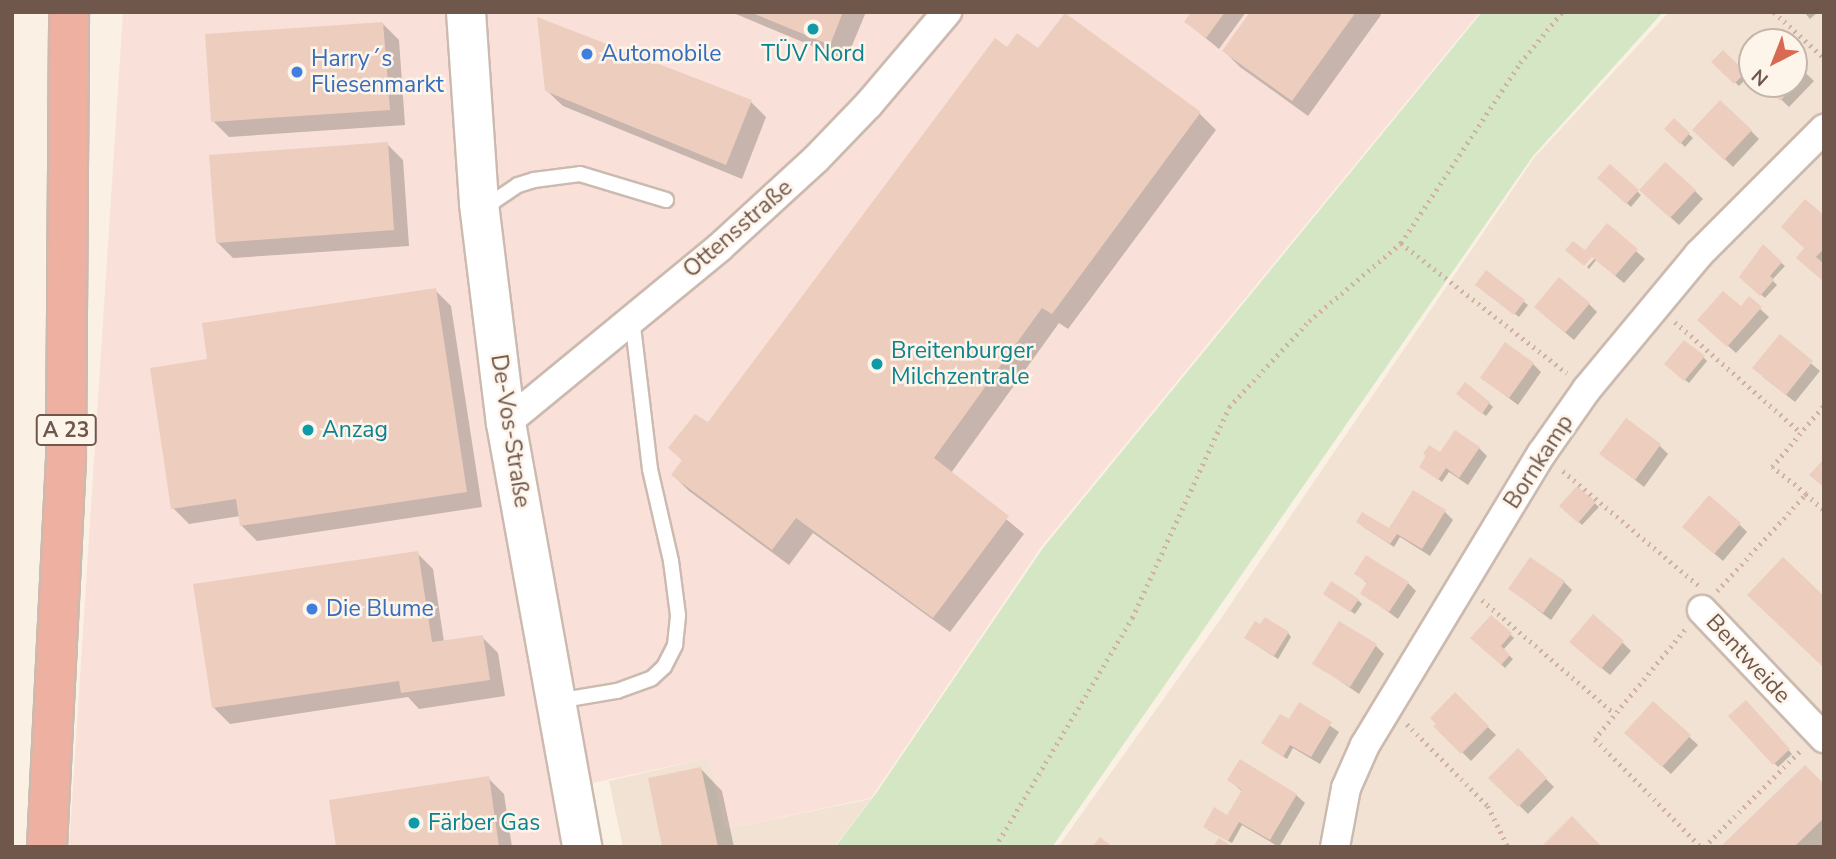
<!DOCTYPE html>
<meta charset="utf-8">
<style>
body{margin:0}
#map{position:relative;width:1836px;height:859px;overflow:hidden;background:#faf0e4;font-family:"Nunito Sans",sans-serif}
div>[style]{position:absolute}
.residential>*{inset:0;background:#f1e2d3}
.commercial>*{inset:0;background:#f9e1d9}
.green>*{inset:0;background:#d4e6c4}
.shadow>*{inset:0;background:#0003}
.building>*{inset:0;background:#edcebe}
.path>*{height:4.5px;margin-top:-2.25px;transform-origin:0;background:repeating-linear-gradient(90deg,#d1b1a2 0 2px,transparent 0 7px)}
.roads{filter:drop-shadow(2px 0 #ccbaaf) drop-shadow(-2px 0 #ccbaaf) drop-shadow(0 2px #ccbaaf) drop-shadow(0 -2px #ccbaaf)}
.lane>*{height:14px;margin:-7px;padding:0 7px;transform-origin:7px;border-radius:7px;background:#fff}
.street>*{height:28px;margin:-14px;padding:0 14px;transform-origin:14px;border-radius:14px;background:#fff}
.secondary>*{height:38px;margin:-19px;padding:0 19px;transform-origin:19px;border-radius:19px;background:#fff}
.highway>*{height:38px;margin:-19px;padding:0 19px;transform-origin:19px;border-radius:19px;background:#eeb0a0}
.dots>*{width:19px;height:19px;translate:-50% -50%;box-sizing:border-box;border:4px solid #fdf4ea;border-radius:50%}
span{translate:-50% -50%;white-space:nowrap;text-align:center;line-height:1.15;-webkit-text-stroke:5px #fdf4ea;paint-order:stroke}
.shield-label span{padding:2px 5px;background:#fdf4ea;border:2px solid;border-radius:5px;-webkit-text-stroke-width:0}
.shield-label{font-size:21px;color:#70574c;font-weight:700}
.shop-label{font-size:23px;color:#366cbe}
.left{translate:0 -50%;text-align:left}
.culture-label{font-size:23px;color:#0d838f}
.street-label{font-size:23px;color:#70574c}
.frame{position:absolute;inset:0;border:14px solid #70574c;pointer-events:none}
.north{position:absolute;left:1738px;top:28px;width:70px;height:70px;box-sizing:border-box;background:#fdf4ea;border:2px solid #c5b5ab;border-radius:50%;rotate:222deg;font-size:19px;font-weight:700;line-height:28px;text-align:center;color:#70574c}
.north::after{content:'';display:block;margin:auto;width:24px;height:32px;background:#d86a54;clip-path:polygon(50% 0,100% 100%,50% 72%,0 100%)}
</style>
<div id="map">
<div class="residential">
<div style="clip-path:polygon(evenodd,1669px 12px,1824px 12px,1824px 847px,1058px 847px,1222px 617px,1534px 158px,1669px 12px,1752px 42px,1794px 42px,1794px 84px,1752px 84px,1752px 42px)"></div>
<div style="clip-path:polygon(708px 758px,726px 829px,871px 799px,834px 847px,623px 847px,609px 781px)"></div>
</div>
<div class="commercial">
<div style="clip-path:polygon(123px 12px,1480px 12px,1041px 547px,871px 798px,726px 829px,708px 758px,556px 791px,567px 847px,69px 847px)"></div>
</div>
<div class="green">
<div style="clip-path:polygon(1482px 12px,1663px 12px,1533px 156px,1052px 847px,835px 847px,877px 792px,1043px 548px)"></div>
</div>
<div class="shadow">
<div style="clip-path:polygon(731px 12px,866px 12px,846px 60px)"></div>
<div style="clip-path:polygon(1193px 12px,1246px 12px,1219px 49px,1186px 22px)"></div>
<div style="clip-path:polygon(1252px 12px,1378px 12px,1381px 15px,1308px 116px,1240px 67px,1224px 51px)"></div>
<div style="clip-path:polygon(1804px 12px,1818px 12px,1810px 19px)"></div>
<div style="clip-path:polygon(1065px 15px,1200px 114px,1216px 130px,1068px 329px,1059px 323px,951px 473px,1024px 534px,950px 632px,813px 533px,789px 565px,689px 491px,673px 475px,683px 461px,670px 448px,708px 425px,1007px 49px,1039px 50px)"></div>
<div style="clip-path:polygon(383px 24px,399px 40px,405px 125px,229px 137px,213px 121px)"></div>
<div style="clip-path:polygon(1723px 53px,1748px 77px,1739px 86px,1714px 62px)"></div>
<div style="clip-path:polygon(1752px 59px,1752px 72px,1746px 66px)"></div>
<div style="clip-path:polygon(1794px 62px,1814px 81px,1789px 107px,1765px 84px,1794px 84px)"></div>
<div style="clip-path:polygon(546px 90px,751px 102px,766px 117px,742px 179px,563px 106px)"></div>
<div style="clip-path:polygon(1674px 121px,1693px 138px,1685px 147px,1667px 129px)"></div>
<div style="clip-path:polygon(1751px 131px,1759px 139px,1733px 167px,1703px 138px)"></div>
<div style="clip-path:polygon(387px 144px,403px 160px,409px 246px,233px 258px,217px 242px)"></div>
<div style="clip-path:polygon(1610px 166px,1641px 195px,1631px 207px,1599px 178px)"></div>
<div style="clip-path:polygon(1695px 191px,1703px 199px,1679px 225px,1649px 198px)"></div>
<div style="clip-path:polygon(1824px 217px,1824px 265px,1806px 248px)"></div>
<div style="clip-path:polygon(1607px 226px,1645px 259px,1624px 283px,1596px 260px,1589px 269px,1587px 267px,1595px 258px)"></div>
<div style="clip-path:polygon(1763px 247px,1785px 266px,1772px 280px,1777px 285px,1765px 298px,1741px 277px)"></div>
<div style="clip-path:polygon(1487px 273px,1528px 305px,1519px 317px,1481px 288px)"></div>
<div style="clip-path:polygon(435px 290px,451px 306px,482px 507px,257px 541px,241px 525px,240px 516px,189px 524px,173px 508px,209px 361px)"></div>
<div style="clip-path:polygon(1749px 299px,1769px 317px,1736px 353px,1708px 328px,1741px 309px)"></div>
<div style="clip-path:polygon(1589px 304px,1597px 312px,1574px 340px,1544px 315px)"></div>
<div style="clip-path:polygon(1780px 337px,1820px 371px,1795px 402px,1762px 376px)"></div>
<div style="clip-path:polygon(1703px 357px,1707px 361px,1689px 383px,1670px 368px)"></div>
<div style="clip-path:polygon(1533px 364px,1541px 372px,1518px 405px,1482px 378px)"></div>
<div style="clip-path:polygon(1462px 398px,1489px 403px,1493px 407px,1486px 416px)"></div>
<div style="clip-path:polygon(1660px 446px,1668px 454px,1644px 487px,1602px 454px)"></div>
<div style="clip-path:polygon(1430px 447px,1440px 455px,1479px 448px,1487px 456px,1468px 485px,1449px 472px,1442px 482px,1421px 466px)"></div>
<div style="clip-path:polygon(1578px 488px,1599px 507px,1582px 525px,1562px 506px)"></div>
<div style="clip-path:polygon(1445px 512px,1453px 520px,1430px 556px,1400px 537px,1394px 547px,1362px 526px,1396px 535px,1391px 528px)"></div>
<div style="clip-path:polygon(1739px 524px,1747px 532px,1723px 561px,1693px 535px)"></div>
<div style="clip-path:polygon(417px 553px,433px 569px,444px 642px,482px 637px,498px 653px,505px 696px,419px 709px,408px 697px,230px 724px,214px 708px)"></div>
<div style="clip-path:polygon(1357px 574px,1408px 583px,1416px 591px,1398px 619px,1362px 593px,1368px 584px)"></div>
<div style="clip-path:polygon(1564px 582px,1572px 590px,1551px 620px,1510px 589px)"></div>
<div style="clip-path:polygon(1328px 597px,1358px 600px,1362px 604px,1355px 614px)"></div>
<div style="clip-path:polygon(1491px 617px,1514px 638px,1503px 650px,1513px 659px,1505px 668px,1473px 638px)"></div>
<div style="clip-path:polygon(1288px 633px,1291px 637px,1278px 659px,1250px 641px)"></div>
<div style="clip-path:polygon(1623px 643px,1631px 651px,1610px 675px,1580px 650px)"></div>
<div style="clip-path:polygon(1376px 646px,1384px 654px,1359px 694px,1314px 663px)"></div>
<div style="clip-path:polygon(1455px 695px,1496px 735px,1471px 761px,1436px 726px)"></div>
<div style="clip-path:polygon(1653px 703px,1698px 745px,1671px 774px,1634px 741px)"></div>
<div style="clip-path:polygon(1746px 703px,1792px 754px,1778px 767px,1730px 717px)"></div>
<div style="clip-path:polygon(1299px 704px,1339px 732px,1320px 764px,1293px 748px,1287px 759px,1263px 743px,1289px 721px)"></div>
<div style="clip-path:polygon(1518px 751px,1554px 787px,1528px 814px,1491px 778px)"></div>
<div style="clip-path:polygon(701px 769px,722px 791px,734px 847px,664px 847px)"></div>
<div style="clip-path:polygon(488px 778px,504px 794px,512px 847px,338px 847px)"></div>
<div style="clip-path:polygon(1229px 780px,1296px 795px,1305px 803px,1279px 847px,1242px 825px,1232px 843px,1208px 830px,1228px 817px,1243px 792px)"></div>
<div style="clip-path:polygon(1824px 786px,1824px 847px,1722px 847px)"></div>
<div style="clip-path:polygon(1572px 819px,1600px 847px,1547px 847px)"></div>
</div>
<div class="building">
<div style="clip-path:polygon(750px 12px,843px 12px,830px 45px)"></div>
<div style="clip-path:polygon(1191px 12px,1225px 12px,1206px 38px,1184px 22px)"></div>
<div style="clip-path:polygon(1250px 12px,1356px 12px,1292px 101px,1222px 51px)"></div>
<div style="clip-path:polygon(1065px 13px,1201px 112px,1052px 314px,1042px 308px,934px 458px,1009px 516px,933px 618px,796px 518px,772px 550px,671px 475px,682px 460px,668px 448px,695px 414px,708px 422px,995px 38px,1007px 47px,1017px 33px,1038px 48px)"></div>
<div style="clip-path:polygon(537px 17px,752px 100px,726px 165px,545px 91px)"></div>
<div style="clip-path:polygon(383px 22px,390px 110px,211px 122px,205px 34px)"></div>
<div style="clip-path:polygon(1723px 50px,1746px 72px,1734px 84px,1711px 62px)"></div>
<div style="clip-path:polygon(1794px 59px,1807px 72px,1780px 101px,1763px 84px,1794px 84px)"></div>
<div style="clip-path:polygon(1720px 100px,1752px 130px,1724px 160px,1692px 130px)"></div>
<div style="clip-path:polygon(1674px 118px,1690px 133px,1680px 144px,1664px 129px)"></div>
<div style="clip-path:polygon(388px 142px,394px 230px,216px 243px,209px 155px)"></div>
<div style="clip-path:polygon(1665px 162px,1696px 190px,1670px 218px,1639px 190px)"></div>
<div style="clip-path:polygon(1610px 164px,1639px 190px,1626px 204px,1597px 178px)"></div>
<div style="clip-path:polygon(1805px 199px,1824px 215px,1824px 248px,1816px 257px,1824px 264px,1824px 282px,1796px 258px,1804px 248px,1781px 227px)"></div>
<div style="clip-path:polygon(1607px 223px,1638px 249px,1615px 276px,1592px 257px,1584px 266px,1565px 250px,1573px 241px,1585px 250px)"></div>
<div style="clip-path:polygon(1763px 244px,1782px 262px,1770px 276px,1774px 280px,1760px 296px,1739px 277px)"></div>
<div style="clip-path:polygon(1486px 270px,1525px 300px,1514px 315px,1475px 285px)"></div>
<div style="clip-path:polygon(1559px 277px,1590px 303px,1565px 333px,1534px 307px)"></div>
<div style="clip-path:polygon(436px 288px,467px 492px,240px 526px,236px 499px,171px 509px,150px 368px,207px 359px,202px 323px)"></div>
<div style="clip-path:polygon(1723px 291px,1741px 306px,1749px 296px,1762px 307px,1727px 347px,1697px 320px)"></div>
<div style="clip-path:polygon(1780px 334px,1813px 361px,1786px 395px,1752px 368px)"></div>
<div style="clip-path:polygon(1684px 340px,1705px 356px,1684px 381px,1664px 364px)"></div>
<div style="clip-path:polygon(1505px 342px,1534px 363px,1509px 398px,1480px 378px)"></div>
<div style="clip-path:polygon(1465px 382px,1490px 402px,1482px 414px,1456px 394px)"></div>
<div style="clip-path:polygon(1626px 418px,1661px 444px,1635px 480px,1599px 454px)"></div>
<div style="clip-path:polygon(1455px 430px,1480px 447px,1459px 478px,1446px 468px,1438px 480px,1419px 467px,1426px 456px,1423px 454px,1429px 445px,1440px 452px)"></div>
<div style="clip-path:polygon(1824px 459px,1824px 487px,1809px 475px)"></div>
<div style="clip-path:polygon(1577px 486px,1596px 502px,1578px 523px,1559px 506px)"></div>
<div style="clip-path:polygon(1413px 490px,1446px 510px,1422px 549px,1397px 534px,1390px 544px,1356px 522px,1362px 512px,1389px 528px)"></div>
<div style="clip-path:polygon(1709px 495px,1741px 523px,1714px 554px,1682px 527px)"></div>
<div style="clip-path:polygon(418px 551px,432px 642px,483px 635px,490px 680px,401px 693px,399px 681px,212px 708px,193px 584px)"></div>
<div style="clip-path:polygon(1366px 555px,1409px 582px,1389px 612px,1360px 594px,1367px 582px,1354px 574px)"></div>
<div style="clip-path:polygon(1530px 557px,1565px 581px,1543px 613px,1508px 589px)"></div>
<div style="clip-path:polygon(1783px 557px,1824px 596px,1824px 668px,1747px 595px)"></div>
<div style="clip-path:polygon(1331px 581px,1359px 599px,1350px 612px,1323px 594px)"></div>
<div style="clip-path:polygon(1593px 614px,1624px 641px,1601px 669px,1569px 642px)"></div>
<div style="clip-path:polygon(1491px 615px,1512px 633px,1501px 646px,1510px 655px,1501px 665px,1470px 638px)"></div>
<div style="clip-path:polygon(1265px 617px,1289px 632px,1274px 656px,1244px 638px,1255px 621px,1260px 624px)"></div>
<div style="clip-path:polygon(1339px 621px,1377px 644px,1350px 687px,1312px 664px)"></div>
<div style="clip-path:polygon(1455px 692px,1489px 726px,1461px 754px,1433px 726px,1436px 724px,1430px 718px)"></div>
<div style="clip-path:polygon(1746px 700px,1790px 749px,1773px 765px,1728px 716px)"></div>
<div style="clip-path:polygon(1653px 701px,1691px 735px,1662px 767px,1624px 733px)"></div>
<div style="clip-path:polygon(1299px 702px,1332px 722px,1311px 757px,1290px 745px,1283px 757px,1261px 743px,1280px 714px,1289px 719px)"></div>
<div style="clip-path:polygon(1518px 748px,1547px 778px,1518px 807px,1488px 778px)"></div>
<div style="clip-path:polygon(1240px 759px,1297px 794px,1270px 840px,1239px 822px,1228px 841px,1203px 827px,1214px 807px,1227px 815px,1242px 790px,1227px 780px)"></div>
<div style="clip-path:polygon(1805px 765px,1824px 784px,1824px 818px,1794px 847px,1720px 847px)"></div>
<div style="clip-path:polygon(701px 767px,718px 847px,662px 847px,648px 778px)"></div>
<div style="clip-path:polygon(489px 776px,499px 847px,336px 847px,329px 800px)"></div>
<div style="clip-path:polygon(1572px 816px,1600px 845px,1544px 847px,1543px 845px)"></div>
<div style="clip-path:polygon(1100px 837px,1113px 847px,1092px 847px)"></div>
<div style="clip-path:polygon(1219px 838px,1233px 847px,1213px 847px)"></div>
</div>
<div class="path">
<div style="left:1774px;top:12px;width:68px;rotate:42.6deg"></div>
<div style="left:1401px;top:243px;width:211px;rotate:38.1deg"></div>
<div style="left:1675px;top:322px;width:167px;rotate:41.3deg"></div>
<div style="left:1563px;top:471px;width:177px;rotate:40.2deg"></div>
<div style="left:1806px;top:494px;width:43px;rotate:-141.5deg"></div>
<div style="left:1772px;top:467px;width:81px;rotate:-50deg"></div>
<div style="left:1717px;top:591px;width:132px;rotate:-47.5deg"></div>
<div style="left:1806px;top:494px;width:24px;rotate:42deg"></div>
<div style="left:1482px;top:600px;width:174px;rotate:40.6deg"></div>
<div style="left:1685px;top:630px;width:141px;rotate:129.5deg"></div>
<div style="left:1595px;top:739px;width:151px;rotate:45.5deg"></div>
<div style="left:1407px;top:724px;width:115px;rotate:45.4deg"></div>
<div style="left:1488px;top:806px;width:46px;rotate:64deg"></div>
<div style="left:995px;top:847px;width:267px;rotate:-59.1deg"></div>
<div style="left:1132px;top:618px;width:232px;rotate:-65.3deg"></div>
<div style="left:1229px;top:407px;width:117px;rotate:-47.1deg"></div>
<div style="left:1309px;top:321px;width:121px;rotate:-40.3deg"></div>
<div style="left:1401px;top:243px;width:216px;rotate:-56.5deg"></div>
<div style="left:1520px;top:63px;width:66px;rotate:-50.5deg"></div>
<div style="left:1704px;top:847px;width:136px;rotate:-45deg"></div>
</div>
<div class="roads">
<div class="lane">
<div style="left:484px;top:208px;width:41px;rotate:-34.1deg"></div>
<div style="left:518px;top:185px;width:17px;rotate:-17deg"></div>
<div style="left:534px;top:180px;width:46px;rotate:-7.4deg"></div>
<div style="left:580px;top:174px;width:90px;rotate:16.8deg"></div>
<div style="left:557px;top:701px;width:61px;rotate:-9.5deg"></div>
<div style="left:617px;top:691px;width:37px;rotate:-20deg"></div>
<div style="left:652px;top:678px;width:16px;rotate:-43deg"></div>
<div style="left:664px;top:667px;width:25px;rotate:-63deg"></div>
<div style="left:675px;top:645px;width:30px;rotate:-84deg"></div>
<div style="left:678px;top:615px;width:54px;rotate:-97.4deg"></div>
<div style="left:671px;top:561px;width:94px;rotate:-102.9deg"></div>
<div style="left:650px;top:469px;width:151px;rotate:-96.8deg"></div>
</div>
<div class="street">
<div style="left:506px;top:423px;width:277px;rotate:-39.4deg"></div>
<div style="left:720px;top:247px;width:130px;rotate:-42.5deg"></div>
<div style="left:816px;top:159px;width:76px;rotate:-46.1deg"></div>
<div style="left:869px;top:104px;width:121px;rotate:-49.7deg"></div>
<div style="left:1702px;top:610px;width:177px;rotate:46.4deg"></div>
<div style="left:1335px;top:847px;width:60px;rotate:-79.4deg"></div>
<div style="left:1346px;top:788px;width:47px;rotate:-66.2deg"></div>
<div style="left:1365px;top:745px;width:341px;rotate:-58.8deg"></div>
<div style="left:1542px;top:453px;width:78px;rotate:-54.9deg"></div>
<div style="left:1587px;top:389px;width:175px;rotate:-50.3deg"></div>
<div style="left:1699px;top:254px;width:177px;rotate:-45deg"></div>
</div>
<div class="secondary">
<div style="left:466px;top:12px;width:192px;rotate:86.1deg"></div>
<div style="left:479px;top:204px;width:221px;rotate:83deg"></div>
<div style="left:506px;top:423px;width:431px;rotate:79.8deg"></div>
</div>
<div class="highway">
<div style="left:47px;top:847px;width:391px;rotate:-87.2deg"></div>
<div style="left:66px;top:456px;width:444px;rotate:-89.6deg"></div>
</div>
</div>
<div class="dots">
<div style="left:813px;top:29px;background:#0f9aa8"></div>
<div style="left:587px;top:54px;background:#3f7fe0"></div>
<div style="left:297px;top:72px;background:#3f7fe0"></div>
<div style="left:877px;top:364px;background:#0f9aa8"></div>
<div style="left:308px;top:430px;background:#0f9aa8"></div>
<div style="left:312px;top:609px;background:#3f7fe0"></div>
<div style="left:414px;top:823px;background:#0f9aa8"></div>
</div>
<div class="shield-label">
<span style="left:66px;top:430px">A 23</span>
</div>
<div class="shop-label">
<span class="left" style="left:601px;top:54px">Automobile</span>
<span class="left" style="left:311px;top:72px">Harry´s<br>Fliesenmarkt</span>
<span class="left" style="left:326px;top:609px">Die Blume</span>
</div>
<div class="culture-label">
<span style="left:813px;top:54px">TÜV Nord</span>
<span class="left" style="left:891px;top:364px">Breitenburger<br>Milchzentrale</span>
<span class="left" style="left:322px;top:430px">Anzag</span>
<span class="left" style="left:428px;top:823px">Färber Gas</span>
</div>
<div class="street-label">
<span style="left:738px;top:229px;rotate:-41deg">Ottensstraße</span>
<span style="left:510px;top:431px;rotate:81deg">De-Vos-Straße</span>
<span style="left:1539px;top:462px;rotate:-57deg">Bornkamp</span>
<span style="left:1748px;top:659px;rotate:47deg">Bentweide</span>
</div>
<div class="frame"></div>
<div class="north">N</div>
</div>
